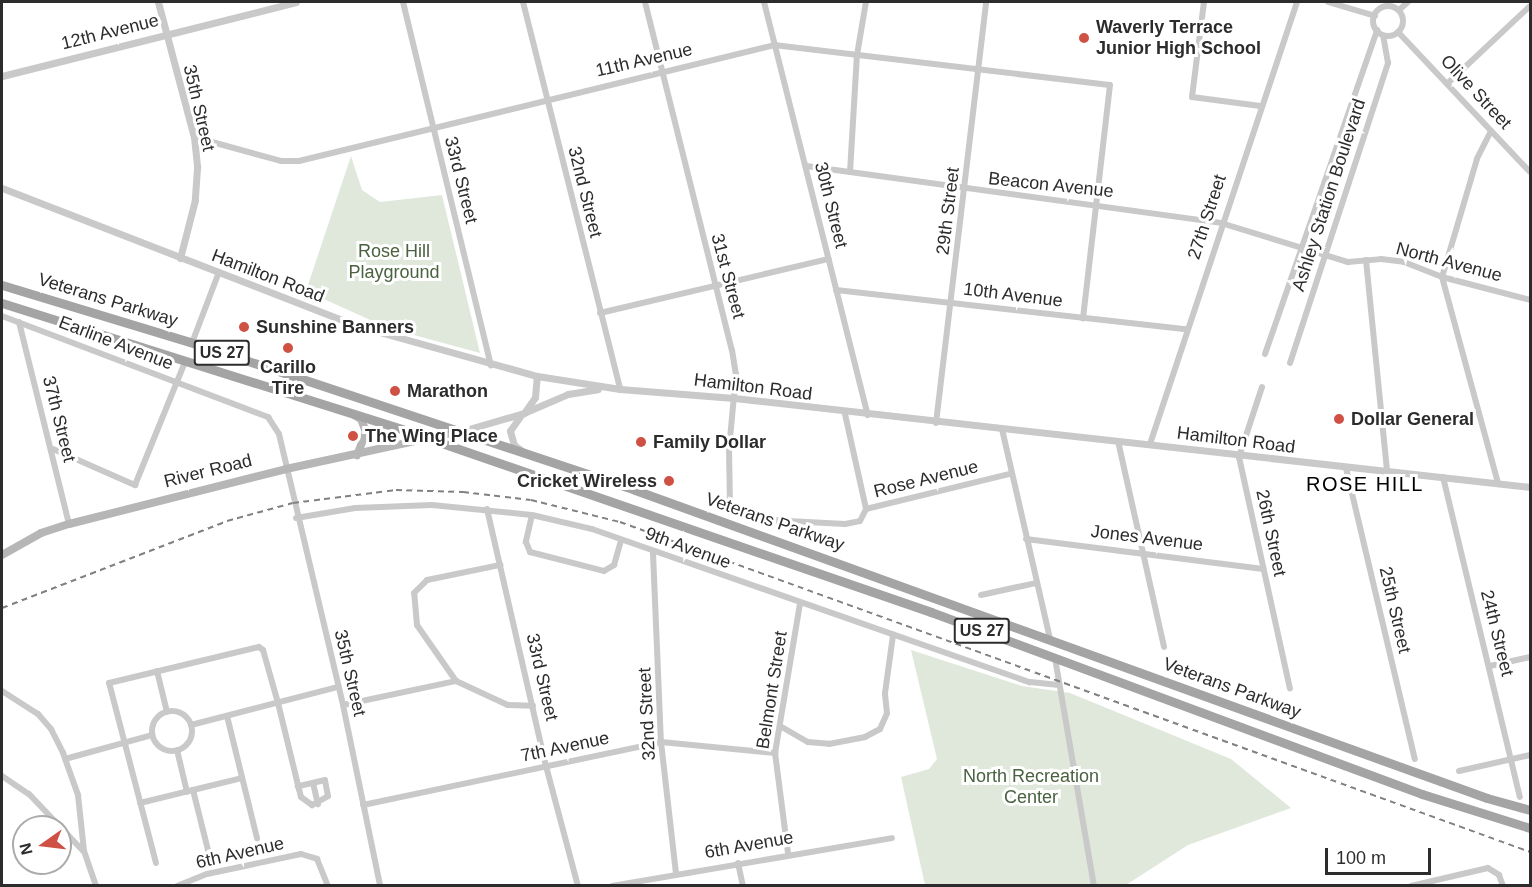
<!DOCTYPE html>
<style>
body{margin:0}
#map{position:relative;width:1532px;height:887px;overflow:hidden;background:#fff;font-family:Helvetica,sans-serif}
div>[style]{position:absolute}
.green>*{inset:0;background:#e0e8dc}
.minor>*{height:6px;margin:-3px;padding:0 3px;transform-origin:3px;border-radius:3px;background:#c9c9c9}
.minor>.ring{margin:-3px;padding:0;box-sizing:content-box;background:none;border:6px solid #c9c9c9;border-radius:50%}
.tertiary>*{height:7px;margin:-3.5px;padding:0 3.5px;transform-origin:3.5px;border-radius:3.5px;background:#c9c9c9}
.secondary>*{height:8px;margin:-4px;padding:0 4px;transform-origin:4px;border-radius:4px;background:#b6b6b6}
.primary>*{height:9px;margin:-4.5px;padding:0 4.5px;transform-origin:4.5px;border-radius:4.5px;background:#a4a4a4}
.rail>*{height:2px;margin-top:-1px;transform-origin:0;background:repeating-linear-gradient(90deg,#818181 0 6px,transparent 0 10.5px)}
.dots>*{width:16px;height:16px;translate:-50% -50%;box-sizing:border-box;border:3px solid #fff;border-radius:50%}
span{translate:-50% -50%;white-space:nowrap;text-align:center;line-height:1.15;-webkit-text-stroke:6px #fff;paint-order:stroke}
.shield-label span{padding:2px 4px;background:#fff;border:2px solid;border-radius:4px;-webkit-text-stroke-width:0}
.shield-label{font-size:16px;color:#2c2c2c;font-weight:700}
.poi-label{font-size:18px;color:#2c2c2c;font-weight:700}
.left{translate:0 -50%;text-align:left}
.right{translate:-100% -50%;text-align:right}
.street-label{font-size:18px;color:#2c2c2c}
.park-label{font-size:18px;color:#4a6240}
.neighbourhood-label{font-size:20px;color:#000;letter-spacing:1.5px}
.frame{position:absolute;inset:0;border:3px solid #2c2c2c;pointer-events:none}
.north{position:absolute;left:12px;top:815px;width:60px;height:60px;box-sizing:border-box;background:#fff;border:2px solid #ababab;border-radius:50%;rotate:256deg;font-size:16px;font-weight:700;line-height:24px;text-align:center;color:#2c2c2c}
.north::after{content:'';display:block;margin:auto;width:21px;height:27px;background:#ce5144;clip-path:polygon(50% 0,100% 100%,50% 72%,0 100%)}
.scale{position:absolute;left:1325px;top:848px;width:106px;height:27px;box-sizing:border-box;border:3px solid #2c2c2c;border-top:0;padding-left:8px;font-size:18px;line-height:21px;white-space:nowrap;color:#2c2c2c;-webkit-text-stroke:4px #fff;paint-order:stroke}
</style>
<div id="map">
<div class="green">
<div style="clip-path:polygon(351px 156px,362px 190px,380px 202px,442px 195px,480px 353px,388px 328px,306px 291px)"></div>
<div style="clip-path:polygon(911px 650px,1022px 686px,1070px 693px,1231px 759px,1291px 808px,1188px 845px,1126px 885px,925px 885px,901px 777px,929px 769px,937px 759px)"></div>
</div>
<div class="minor">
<div style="left:403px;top:2px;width:374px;rotate:76.4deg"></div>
<div style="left:523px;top:2px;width:399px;rotate:75.9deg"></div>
<div style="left:645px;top:2px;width:359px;rotate:76deg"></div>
<div style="left:732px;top:350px;width:24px;rotate:81deg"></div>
<div style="left:736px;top:374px;width:75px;rotate:95.3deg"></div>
<div style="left:729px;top:449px;width:60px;rotate:89deg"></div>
<div style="left:730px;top:509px;width:41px;rotate:15.8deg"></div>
<div style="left:769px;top:520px;width:76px;rotate:3deg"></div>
<div style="left:845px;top:524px;width:15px;rotate:-11deg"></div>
<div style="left:860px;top:521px;width:13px;rotate:-63deg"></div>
<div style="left:866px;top:509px;width:148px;rotate:-13.7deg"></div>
<div style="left:764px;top:2px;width:426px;rotate:75.9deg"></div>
<div style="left:1204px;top:2px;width:96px;rotate:97.2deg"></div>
<div style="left:1192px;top:97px;width:69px;rotate:7.5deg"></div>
<div style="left:1328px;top:2px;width:49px;rotate:16.6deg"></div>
<div class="ring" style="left:1373px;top:6px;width:24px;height:24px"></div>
<div style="left:1399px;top:10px;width:12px;rotate:-42deg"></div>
<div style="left:1398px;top:32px;width:192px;rotate:46.7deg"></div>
<div style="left:1448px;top:83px;width:112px;rotate:-43.2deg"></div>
<div style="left:1491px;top:131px;width:31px;rotate:117deg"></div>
<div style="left:1477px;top:159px;width:123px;rotate:106.5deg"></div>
<div style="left:1442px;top:277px;width:213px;rotate:74.8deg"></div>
<div style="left:194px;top:137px;width:90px;rotate:15.4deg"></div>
<div style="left:281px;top:161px;width:18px"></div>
<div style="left:299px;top:161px;width:489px;rotate:-13.7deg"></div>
<div style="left:774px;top:45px;width:338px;rotate:6.8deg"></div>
<div style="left:1110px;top:85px;width:235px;rotate:96.6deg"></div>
<div style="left:806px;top:166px;width:419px;rotate:7.8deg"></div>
<div style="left:1221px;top:223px;width:133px;rotate:17.1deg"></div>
<div style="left:1348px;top:262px;width:33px;rotate:-5deg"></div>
<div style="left:1381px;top:259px;width:23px;rotate:7deg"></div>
<div style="left:1404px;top:262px;width:41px;rotate:21.5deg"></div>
<div style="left:1442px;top:277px;width:91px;rotate:14.6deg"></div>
<div style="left:850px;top:172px;width:117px;rotate:-86.6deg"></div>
<div style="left:857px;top:55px;width:54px;rotate:-80.4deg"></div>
<div style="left:1366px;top:260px;width:213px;rotate:84.3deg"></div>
<div style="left:836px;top:290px;width:352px;rotate:6.4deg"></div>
<div style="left:600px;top:313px;width:235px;rotate:-13.3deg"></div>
<div style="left:2px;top:316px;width:285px;rotate:20.8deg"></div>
<div style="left:268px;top:417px;width:20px;rotate:57deg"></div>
<div style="left:279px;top:434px;width:278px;rotate:76.7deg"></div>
<div style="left:343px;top:705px;width:185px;rotate:78.4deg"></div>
<div style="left:19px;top:322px;width:208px;rotate:76.1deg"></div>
<div style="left:192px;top:343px;width:76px;rotate:-69.2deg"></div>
<div style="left:1265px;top:354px;width:343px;rotate:-70.9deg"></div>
<div style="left:1290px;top:363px;width:316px;rotate:-71.9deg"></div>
<div style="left:1388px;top:63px;width:28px;rotate:-100deg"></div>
<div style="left:1262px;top:387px;width:74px;rotate:108.2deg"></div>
<div style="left:1239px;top:457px;width:237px;rotate:77.6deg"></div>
<div style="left:845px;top:414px;width:97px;rotate:77.5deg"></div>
<div style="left:936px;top:423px;width:424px;rotate:-83.2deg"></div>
<div style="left:1002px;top:429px;width:215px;rotate:77.1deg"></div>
<div style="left:1118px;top:441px;width:211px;rotate:77.4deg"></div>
<div style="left:1150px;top:444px;width:466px;rotate:-71.6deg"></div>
<div style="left:53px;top:449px;width:90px;rotate:23.7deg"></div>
<div style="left:135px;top:485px;width:133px;rotate:-67.9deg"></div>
<div style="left:1346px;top:468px;width:299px;rotate:76.7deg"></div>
<div style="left:1443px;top:477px;width:329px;rotate:76.5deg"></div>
<div style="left:487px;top:509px;width:264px;rotate:77.1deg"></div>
<div style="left:546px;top:766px;width:124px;rotate:75.1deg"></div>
<div style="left:532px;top:515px;width:28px;rotate:103deg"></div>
<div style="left:526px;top:542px;width:11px;rotate:68deg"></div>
<div style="left:530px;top:552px;width:76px;rotate:14.4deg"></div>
<div style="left:604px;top:571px;width:12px;rotate:-31deg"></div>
<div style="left:614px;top:565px;width:26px;rotate:-74deg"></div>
<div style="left:296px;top:518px;width:60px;rotate:-9.6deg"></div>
<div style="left:355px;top:508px;width:77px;rotate:-2.2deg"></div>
<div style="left:432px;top:505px;width:100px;rotate:5.7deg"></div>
<div style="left:532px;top:515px;width:62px;rotate:13.1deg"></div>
<div style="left:592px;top:529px;width:464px;rotate:19.3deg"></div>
<div style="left:1030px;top:682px;width:29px;rotate:6deg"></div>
<div style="left:1026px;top:539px;width:239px;rotate:7.2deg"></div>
<div style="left:653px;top:553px;width:189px;rotate:87.6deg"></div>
<div style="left:661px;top:742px;width:132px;rotate:83.5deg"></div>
<div style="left:981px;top:595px;width:56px;rotate:-12.3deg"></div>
<div style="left:1055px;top:658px;width:231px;rotate:80.3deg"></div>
<div style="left:1490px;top:666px;width:41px;rotate:-12.7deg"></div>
<div style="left:157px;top:671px;width:42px;rotate:76.3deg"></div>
<div style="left:456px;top:681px;width:68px;rotate:-124.9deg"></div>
<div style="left:417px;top:625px;width:32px;rotate:-95deg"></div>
<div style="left:414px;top:593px;width:18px;rotate:-45deg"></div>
<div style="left:427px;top:580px;width:75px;rotate:-11.6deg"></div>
<div style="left:2px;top:691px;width:43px;rotate:32.6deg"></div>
<div style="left:38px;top:714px;width:20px;rotate:49deg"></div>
<div style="left:51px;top:729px;width:27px;rotate:63deg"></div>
<div style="left:63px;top:753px;width:45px;rotate:70.3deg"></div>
<div style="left:78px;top:795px;width:56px;rotate:83.9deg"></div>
<div style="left:84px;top:851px;width:37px;rotate:71deg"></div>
<div style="left:343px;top:705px;width:116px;rotate:-12deg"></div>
<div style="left:456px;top:681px;width:57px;rotate:24.8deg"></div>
<div style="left:508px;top:705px;width:25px;rotate:2deg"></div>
<div class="ring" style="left:152px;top:711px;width:34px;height:34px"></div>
<div style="left:227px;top:716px;width:126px;rotate:76.2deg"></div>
<div style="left:191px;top:725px;width:152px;rotate:-14.5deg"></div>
<div style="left:780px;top:726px;width:32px;rotate:30deg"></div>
<div style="left:808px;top:742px;width:21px;rotate:5deg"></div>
<div style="left:829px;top:744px;width:37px;rotate:-11deg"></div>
<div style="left:865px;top:737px;width:17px;rotate:-28deg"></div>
<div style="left:880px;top:729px;width:17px;rotate:-66deg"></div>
<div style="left:887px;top:713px;width:20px;rotate:-96deg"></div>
<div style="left:885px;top:693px;width:59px;rotate:-82.1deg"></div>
<div style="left:177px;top:750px;width:43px;rotate:76.6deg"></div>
<div style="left:65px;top:759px;width:90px;rotate:-15.4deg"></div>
<div style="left:1459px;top:771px;width:73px;rotate:-12.7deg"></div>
<div style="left:2px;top:776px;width:32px;rotate:34deg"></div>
<div style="left:29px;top:794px;width:79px;rotate:46.5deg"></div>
<div style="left:313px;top:783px;width:22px;rotate:77deg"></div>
<div style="left:193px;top:790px;width:50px;rotate:-13.8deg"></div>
<div style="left:140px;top:803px;width:55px;rotate:-13.8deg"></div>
<div style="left:193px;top:790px;width:66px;rotate:76deg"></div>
<div style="left:363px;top:805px;width:305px;rotate:-11.9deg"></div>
<div style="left:661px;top:742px;width:115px;rotate:5.5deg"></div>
<div style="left:788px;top:853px;width:101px;rotate:-97.4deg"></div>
<div style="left:775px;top:753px;width:151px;rotate:-80.5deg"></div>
<div style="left:156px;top:863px;width:186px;rotate:-104.6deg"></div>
<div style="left:109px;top:683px;width:154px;rotate:-13.5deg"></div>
<div style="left:259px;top:647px;width:5px;rotate:37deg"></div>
<div style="left:263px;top:650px;width:55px;rotate:74.2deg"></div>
<div style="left:278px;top:703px;width:89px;rotate:76.3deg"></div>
<div style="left:299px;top:789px;width:8px;rotate:76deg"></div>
<div style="left:301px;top:797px;width:14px;rotate:36deg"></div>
<div style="left:312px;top:805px;width:18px;rotate:-29deg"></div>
<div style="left:328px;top:796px;width:16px;rotate:-101deg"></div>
<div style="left:325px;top:780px;width:28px;rotate:167deg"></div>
<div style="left:738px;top:863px;width:24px;rotate:78deg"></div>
<div style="left:177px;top:886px;width:32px;rotate:-22deg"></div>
<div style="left:207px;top:874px;width:96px;rotate:-12deg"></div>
<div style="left:301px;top:854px;width:17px;rotate:17deg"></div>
<div style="left:317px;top:859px;width:29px;rotate:68deg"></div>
<div style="left:612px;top:886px;width:284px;rotate:-9.7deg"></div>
<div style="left:1411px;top:886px;width:79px;rotate:-13.2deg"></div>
<div style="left:1488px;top:868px;width:13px;rotate:32deg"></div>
<div style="left:1499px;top:875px;width:12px;rotate:70deg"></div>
</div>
<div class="tertiary">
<div style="left:158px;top:2px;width:140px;rotate:75.1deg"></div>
<div style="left:194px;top:137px;width:31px;rotate:84deg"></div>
<div style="left:197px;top:168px;width:32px;rotate:94deg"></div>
<div style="left:195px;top:200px;width:60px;rotate:104.5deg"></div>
<div style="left:2px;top:76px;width:303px;rotate:-14.1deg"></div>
<div style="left:2px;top:188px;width:382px;rotate:21.2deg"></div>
<div style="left:358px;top:326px;width:186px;rotate:15.6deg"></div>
<div style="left:537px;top:376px;width:84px;rotate:8.9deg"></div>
<div style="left:620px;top:389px;width:114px;rotate:4.5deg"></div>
<div style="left:734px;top:398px;width:801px;rotate:6.38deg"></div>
<div style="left:526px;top:412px;width:46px;rotate:-23.2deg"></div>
<div style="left:568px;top:394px;width:30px;rotate:-9deg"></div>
<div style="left:521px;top:415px;width:19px;rotate:125deg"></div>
<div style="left:510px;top:431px;width:15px;rotate:74deg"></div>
<div style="left:514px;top:445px;width:9px;rotate:36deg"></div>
<div style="left:462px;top:431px;width:65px;rotate:-16.2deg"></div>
<div style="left:524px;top:413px;width:19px;rotate:-55deg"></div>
<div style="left:535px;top:397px;width:21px;rotate:-85deg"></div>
</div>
<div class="secondary">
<div style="left:354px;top:415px;width:8px;rotate:30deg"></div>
<div style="left:361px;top:419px;width:14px;rotate:69deg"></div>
<div style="left:366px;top:432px;width:25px;rotate:111deg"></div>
<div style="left:2px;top:555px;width:45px;rotate:-29.4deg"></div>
<div style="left:41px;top:533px;width:29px;rotate:-18deg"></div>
<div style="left:69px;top:524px;width:224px;rotate:-14.2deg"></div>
<div style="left:286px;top:469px;width:180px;rotate:-12.2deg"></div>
</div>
<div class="primary">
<div style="left:2px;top:285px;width:213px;rotate:16.9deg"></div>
<div style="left:206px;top:347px;width:452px;rotate:18.4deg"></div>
<div style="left:635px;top:490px;width:906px;rotate:19.88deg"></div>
<div style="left:1487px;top:798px;width:45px;rotate:15.6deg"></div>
<div style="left:2px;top:303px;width:422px;rotate:17.5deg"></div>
<div style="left:404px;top:430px;width:558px;rotate:19.05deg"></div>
<div style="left:931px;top:612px;width:524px;rotate:20.34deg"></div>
<div style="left:1422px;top:794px;width:113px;rotate:17.5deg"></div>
</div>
<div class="rail">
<div style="left:2px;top:608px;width:241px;rotate:-21.1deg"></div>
<div style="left:227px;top:521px;width:68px;rotate:-15.3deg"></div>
<div style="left:293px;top:503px;width:104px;rotate:-7.2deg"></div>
<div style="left:396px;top:490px;width:67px;rotate:1.7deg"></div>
<div style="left:463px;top:492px;width:68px;rotate:6.7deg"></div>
<div style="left:531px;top:500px;width:92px;rotate:13.9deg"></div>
<div style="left:620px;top:522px;width:968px;rotate:19.93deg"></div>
</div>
<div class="dots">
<div style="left:1084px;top:38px;background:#ce5144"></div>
<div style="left:244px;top:327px;background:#ce5144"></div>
<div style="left:288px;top:348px;background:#ce5144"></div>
<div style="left:395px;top:391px;background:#ce5144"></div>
<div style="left:1339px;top:419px;background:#ce5144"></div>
<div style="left:353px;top:436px;background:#ce5144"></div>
<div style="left:641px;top:442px;background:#ce5144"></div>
<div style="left:669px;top:481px;background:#ce5144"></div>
</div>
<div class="shield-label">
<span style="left:222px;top:353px">US 27</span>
<span style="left:982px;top:631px">US 27</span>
</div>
<div class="poi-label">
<span class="left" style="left:1096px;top:38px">Waverly Terrace<br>Junior High School</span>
<span class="left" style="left:256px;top:327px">Sunshine Banners</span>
<span style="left:288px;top:378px">Carillo<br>Tire</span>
<span class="left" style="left:407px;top:391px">Marathon</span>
<span class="left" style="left:1351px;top:419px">Dollar General</span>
<span class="left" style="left:365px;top:436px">The Wing Place</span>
<span class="left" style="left:653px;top:442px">Family Dollar</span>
<span class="right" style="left:657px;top:481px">Cricket Wireless</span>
</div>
<div class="street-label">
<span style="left:110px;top:32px;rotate:-14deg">12th Avenue</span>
<span style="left:644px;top:60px;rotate:-13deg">11th Avenue</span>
<span style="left:1476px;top:92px;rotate:47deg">Olive Street</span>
<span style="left:199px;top:108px;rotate:77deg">35th Street</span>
<span style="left:461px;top:180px;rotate:76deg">33rd Street</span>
<span style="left:1051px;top:185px;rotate:6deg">Beacon Avenue</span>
<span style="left:585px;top:192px;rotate:76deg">32nd Street</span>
<span style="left:1329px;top:195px;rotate:-72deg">Ashley Station Boulevard</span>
<span style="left:831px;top:205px;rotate:76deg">30th Street</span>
<span style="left:948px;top:211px;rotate:-83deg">29th Street</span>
<span style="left:1207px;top:217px;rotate:-72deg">27th Street</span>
<span style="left:1449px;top:262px;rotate:15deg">North Avenue</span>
<span style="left:268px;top:276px;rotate:21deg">Hamilton Road</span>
<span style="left:728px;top:276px;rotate:75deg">31st Street</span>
<span style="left:1013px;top:295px;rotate:7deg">10th Avenue</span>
<span style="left:108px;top:300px;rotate:17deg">Veterans Parkway</span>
<span style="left:116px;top:343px;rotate:21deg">Earline Avenue</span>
<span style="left:753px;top:387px;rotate:7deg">Hamilton Road</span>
<span style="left:59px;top:419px;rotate:76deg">37th Street</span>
<span style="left:1236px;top:440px;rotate:7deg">Hamilton Road</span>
<span style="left:208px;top:471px;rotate:-14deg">River Road</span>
<span style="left:926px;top:479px;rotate:-14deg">Rose Avenue</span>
<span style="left:775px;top:522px;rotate:19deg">Veterans Parkway</span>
<span style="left:1271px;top:533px;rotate:78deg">26th Street</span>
<span style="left:1147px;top:538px;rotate:7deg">Jones Avenue</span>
<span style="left:688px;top:548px;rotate:20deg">9th Avenue</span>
<span style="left:1395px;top:610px;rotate:77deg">25th Street</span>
<span style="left:1497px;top:633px;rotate:76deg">24th Street</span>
<span style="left:350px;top:673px;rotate:77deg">35th Street</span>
<span style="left:542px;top:677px;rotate:77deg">33rd Street</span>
<span style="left:1232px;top:688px;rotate:20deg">Veterans Parkway</span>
<span style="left:772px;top:690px;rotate:-81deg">Belmont Street</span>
<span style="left:647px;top:714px;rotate:-93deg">32nd Street</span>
<span style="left:565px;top:747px;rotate:-12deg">7th Avenue</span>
<span style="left:749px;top:845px;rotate:-10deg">6th Avenue</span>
<span style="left:240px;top:853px;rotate:-13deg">6th Avenue</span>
</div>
<div class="park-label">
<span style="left:394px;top:262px">Rose Hill<br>Playground</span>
<span style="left:1031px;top:787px">North Recreation<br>Center</span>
</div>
<div class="neighbourhood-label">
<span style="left:1365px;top:484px">ROSE HILL</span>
</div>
<div class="frame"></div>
<div class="north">N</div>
<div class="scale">100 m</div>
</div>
